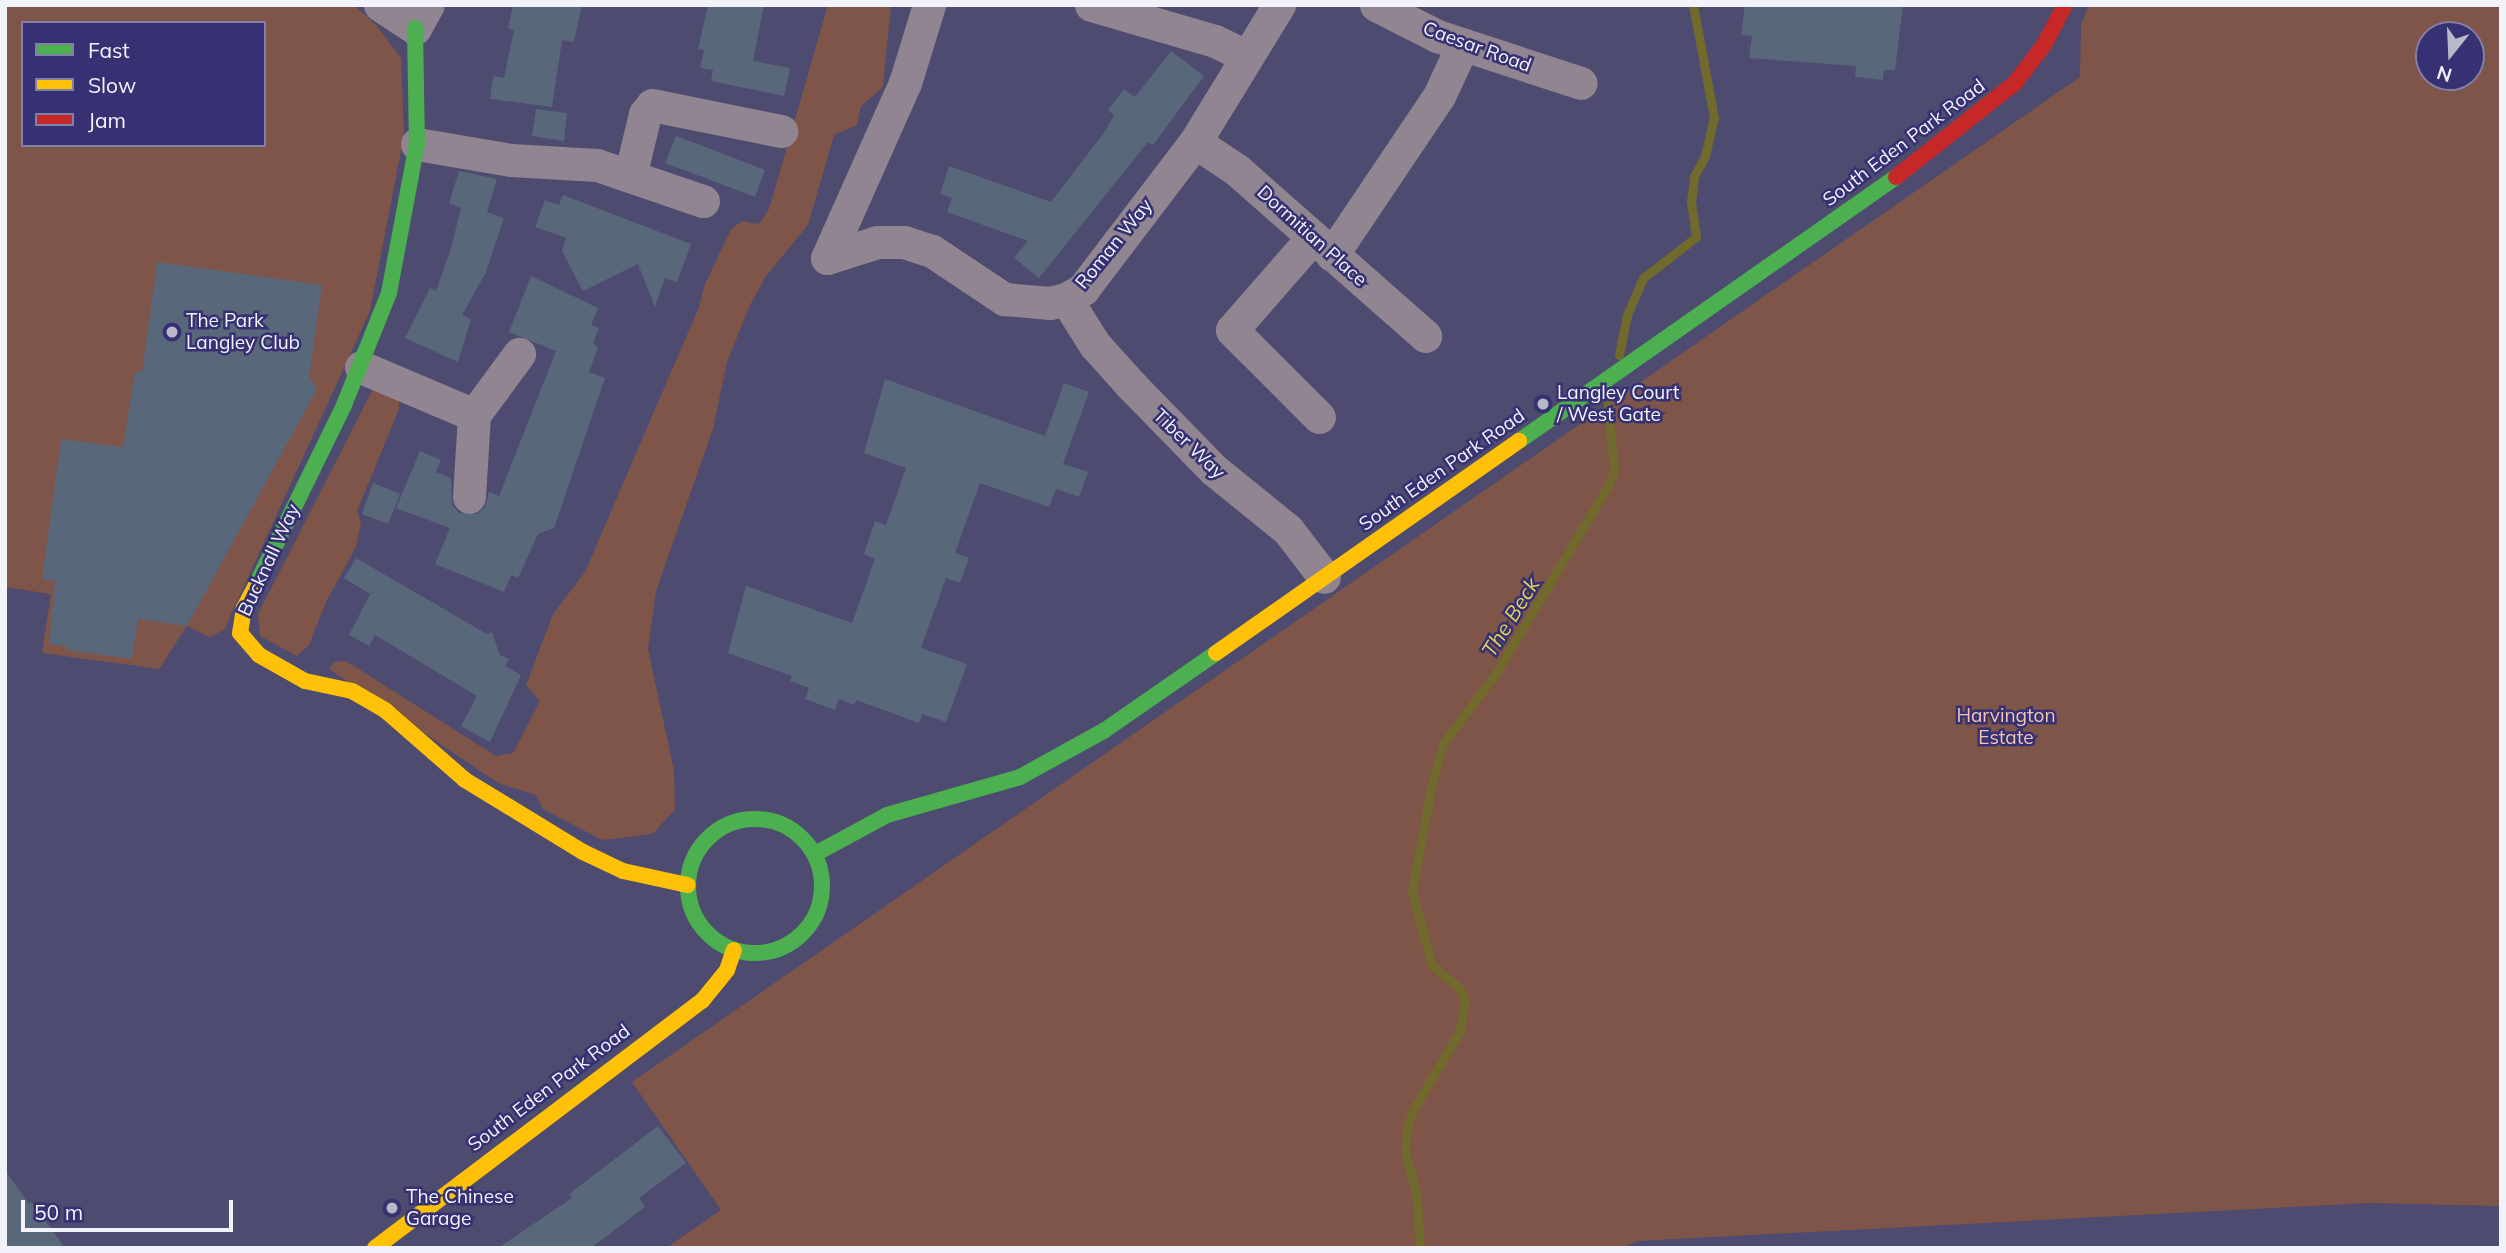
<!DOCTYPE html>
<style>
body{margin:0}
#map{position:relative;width:2506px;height:1253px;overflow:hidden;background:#4d4b6f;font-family:Mulish,sans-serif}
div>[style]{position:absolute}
.green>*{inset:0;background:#7e5548}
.stream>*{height:9px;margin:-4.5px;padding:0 4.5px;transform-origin:4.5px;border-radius:4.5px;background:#716a2d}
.building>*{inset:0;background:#59677b}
.street>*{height:33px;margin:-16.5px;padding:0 16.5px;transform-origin:16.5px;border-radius:16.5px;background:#908590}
.fast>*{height:16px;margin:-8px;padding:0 8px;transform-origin:8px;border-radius:8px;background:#4caf50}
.fast>.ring{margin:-8px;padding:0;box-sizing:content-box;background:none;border:16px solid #4caf50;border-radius:50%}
.slow>*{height:16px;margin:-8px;padding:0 8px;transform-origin:8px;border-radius:8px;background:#ffc107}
.jam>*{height:16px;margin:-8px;padding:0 8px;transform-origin:8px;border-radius:8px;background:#c62828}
.dots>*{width:19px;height:19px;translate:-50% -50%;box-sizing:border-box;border:4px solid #363172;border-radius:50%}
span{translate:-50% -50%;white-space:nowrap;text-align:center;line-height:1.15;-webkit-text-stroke:5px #363172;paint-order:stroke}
.street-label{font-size:19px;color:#f1f2fa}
.poi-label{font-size:19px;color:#f1f2fa}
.left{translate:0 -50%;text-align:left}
.park-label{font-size:19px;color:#f2c5b3}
.water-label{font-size:21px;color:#e3d458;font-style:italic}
.frame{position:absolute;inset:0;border:7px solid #f1f2fa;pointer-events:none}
.legend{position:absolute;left:21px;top:21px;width:245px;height:126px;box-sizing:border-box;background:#363172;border:2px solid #817ea8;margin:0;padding:9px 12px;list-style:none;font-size:21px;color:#f1f2fa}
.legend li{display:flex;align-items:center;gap:14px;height:35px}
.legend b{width:35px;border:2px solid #817ea8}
.north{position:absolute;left:2415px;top:21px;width:70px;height:70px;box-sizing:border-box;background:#363172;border:2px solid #817ea8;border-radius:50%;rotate:198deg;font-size:19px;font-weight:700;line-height:28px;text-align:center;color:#f1f2fa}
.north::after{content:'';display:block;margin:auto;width:24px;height:32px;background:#b8b8c9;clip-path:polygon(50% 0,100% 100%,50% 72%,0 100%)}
.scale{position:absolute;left:21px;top:1200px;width:212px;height:32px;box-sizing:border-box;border:4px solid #f1f2fa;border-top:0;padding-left:9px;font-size:21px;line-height:24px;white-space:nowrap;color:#f1f2fa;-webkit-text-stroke:5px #363172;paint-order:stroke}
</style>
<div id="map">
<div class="green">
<div style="clip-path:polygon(evenodd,5px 5px,354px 5px,376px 25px,401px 58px,404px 135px,370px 311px,224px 630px,209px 637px,187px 626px,159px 669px,42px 653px,51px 594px,5px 587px,5px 5px,23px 23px,264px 23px,264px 145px,23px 145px,23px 23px)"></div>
<div style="clip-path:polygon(828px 5px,891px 5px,883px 87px,861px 106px,857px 125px,834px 135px,808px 225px,766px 276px,750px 305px,727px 362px,713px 429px,656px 591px,648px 649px,674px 771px,675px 809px,653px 834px,602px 840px,543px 809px,536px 795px,498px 783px,329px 669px,334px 662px,346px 661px,496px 756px,513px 753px,540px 701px,526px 685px,553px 614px,585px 572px,699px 307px,705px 284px,731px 229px,742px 221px,759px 224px,769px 209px)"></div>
<div style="clip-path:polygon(evenodd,2089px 5px,2501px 5px,2501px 1206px,2369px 1203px,1638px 1241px,1621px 1248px,666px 1248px,721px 1210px,632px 1082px,2080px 77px,2081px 25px,2089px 5px,2429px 35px,2471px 35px,2471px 77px,2429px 77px,2429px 35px)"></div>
<div style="clip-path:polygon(373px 389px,399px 400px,399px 409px,357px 511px,361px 523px,356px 547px,326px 602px,309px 645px,297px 656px,260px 636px,258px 614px)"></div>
</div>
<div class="stream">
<div style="left:1619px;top:355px;width:41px;rotate:-78.7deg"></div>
<div style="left:1627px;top:315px;width:40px;rotate:-66.6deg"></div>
<div style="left:1643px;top:278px;width:67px;rotate:-37.7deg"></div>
<div style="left:1696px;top:237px;width:35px;rotate:-98deg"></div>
<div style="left:1691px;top:202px;width:26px;rotate:-83deg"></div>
<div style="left:1694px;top:176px;width:23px;rotate:-61deg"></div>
<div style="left:1705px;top:156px;width:39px;rotate:-77deg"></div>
<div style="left:1714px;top:118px;width:115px;rotate:-100.5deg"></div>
<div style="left:1420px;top:1248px;width:57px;rotate:-94deg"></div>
<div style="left:1416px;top:1191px;width:40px;rotate:-106deg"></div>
<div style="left:1405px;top:1153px;width:25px;rotate:-85deg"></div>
<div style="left:1407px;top:1128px;width:19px;rotate:-72deg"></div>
<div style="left:1413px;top:1110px;width:92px;rotate:-59.3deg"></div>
<div style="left:1460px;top:1031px;width:31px;rotate:-81deg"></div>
<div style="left:1465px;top:1000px;width:13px;rotate:-117deg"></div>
<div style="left:1459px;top:988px;width:35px;rotate:-140deg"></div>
<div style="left:1432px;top:965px;width:76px;rotate:-105.3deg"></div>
<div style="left:1412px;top:892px;width:107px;rotate:-79.7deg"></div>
<div style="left:1431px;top:787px;width:45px;rotate:-74.4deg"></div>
<div style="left:1443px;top:744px;width:89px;rotate:-53.3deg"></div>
<div style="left:1496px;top:673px;width:218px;rotate:-59.1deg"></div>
<div style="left:1608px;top:486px;width:16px;rotate:-68deg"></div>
<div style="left:1614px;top:471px;width:77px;rotate:-95.2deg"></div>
</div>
<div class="building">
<div style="clip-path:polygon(513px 5px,582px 5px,574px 42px,562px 40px,552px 107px,490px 99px,493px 76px,504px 78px,514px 30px,508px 28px)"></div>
<div style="clip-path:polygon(708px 5px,764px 5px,753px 61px,790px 68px,784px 96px,711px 81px,713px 70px,700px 68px,704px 50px,698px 49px)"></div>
<div style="clip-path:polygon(1745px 5px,1903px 5px,1895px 70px,1884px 70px,1883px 80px,1855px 77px,1856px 66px,1749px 58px,1752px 36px,1741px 35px)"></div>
<div style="clip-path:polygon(1171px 51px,1204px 76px,1153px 145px,1148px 142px,1039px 278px,1014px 258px,1028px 241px,947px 212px,952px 198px,940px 194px,949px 166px,1051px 202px,1103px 134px,1114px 115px,1108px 110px,1124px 89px,1135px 97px)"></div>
<div style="clip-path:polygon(536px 109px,567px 113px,564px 141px,532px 136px)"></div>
<div style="clip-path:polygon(676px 136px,765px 170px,755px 197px,665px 163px)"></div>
<div style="clip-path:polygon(459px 171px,497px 179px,487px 212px,504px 218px,486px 272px,462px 315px,471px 319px,458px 362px,405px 338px,430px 288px,436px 291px,451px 248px,461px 208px,449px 203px)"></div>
<div style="clip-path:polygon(563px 195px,691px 244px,677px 282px,665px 278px,655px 307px,638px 264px,583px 291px,562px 251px,566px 238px,535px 227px,545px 200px,559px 205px)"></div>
<div style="clip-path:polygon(157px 262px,322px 285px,309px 378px,317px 389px,187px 626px,138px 619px,132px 659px,66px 650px,67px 646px,49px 644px,55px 581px,42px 579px,61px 439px,123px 447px,135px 371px,142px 372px)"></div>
<div style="clip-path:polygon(531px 276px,598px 308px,591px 325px,599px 328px,593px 343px,598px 348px,589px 372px,605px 378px,554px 528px,538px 534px,518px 578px,511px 575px,504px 592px,435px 564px,450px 528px,396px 508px,420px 451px,441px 460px,436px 472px,451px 478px,452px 505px,459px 513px,477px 514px,485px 507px,489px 492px,499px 496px,556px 351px,509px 332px)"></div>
<div style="clip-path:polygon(885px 379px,1045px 436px,1064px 383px,1089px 392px,1063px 464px,1088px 472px,1079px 497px,1056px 489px,1049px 507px,980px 483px,955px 553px,969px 558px,960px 583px,946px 578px,921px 648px,967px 664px,946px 722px,922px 714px,919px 723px,856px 700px,854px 705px,839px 699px,835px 710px,805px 699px,809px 688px,790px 681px,792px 676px,728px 653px,746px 586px,852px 623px,875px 559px,864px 554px,875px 521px,886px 525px,906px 468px,864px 453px)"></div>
<div style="clip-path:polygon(373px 483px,400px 494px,388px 524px,362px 514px)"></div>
<div style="clip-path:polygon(356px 558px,487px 634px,492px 632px,500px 655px,509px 659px,505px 666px,521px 675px,490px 742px,461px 726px,477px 696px,375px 635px,369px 646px,349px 635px,370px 594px,344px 578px)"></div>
<div style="clip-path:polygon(658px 1126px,686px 1163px,639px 1198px,645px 1207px,591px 1248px,498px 1248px,572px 1198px,569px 1194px)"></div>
<div style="clip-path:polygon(5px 1170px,29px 1204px,32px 1202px,65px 1248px,5px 1248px)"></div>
</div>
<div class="street">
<div style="left:380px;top:5px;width:42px;rotate:33.3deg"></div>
<div style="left:415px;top:28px;width:26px;rotate:-61deg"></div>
<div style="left:1091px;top:5px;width:129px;rotate:16.2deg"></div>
<div style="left:1215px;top:41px;width:34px;rotate:26deg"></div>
<div style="left:1376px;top:5px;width:68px;rotate:26.9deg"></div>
<div style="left:1437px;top:36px;width:151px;rotate:18.1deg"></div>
<div style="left:1195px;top:142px;width:50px;rotate:33.7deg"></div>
<div style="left:1237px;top:170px;width:251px;rotate:41.4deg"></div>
<div style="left:417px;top:144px;width:95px;rotate:9.7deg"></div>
<div style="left:511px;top:160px;width:86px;rotate:3.3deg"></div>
<div style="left:597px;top:165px;width:112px;rotate:18.8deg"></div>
<div style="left:630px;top:176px;width:64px;rotate:-76.4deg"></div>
<div style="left:645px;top:114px;width:11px;rotate:-52deg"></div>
<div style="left:652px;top:105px;width:132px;rotate:11.4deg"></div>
<div style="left:1313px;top:237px;width:123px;rotate:131.1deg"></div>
<div style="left:1232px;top:330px;width:123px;rotate:45deg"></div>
<div style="left:1332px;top:255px;width:192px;rotate:-56.1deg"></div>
<div style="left:1439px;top:96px;width:57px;rotate:-65.2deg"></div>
<div style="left:827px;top:258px;width:52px;rotate:-17.7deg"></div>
<div style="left:877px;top:242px;width:27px"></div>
<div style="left:904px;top:242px;width:29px;rotate:18deg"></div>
<div style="left:932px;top:251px;width:87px;rotate:33.7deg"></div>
<div style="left:1004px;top:299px;width:46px;rotate:5deg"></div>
<div style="left:1050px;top:303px;width:16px;rotate:-14deg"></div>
<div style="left:1066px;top:299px;width:20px;rotate:-30deg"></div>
<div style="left:1083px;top:289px;width:185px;rotate:-52.7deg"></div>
<div style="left:1195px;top:142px;width:161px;rotate:-58.5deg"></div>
<div style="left:827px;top:258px;width:192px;rotate:-66deg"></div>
<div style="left:905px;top:83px;width:82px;rotate:-72.9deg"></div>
<div style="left:1066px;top:299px;width:54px;rotate:57.8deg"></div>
<div style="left:1095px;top:345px;width:54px;rotate:48deg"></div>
<div style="left:1131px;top:385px;width:119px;rotate:45.7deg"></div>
<div style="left:1214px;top:470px;width:95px;rotate:39deg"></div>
<div style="left:1288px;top:530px;width:59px;rotate:52.5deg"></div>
<div style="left:361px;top:367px;width:123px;rotate:23deg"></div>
<div style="left:474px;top:415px;width:82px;rotate:93.5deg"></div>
<div style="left:474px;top:415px;width:76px;rotate:-53.6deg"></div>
</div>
<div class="fast">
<div style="left:1519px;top:441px;width:460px;rotate:-35deg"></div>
<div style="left:255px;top:587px;width:203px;rotate:-63.9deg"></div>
<div style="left:344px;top:405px;width:121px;rotate:-68.1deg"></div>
<div style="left:389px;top:293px;width:152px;rotate:-79.4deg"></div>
<div style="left:417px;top:144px;width:116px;rotate:-91deg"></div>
<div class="ring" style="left:688px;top:819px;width:118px;height:118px"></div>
<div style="left:815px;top:854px;width:82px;rotate:-28.4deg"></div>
<div style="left:887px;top:815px;width:138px;rotate:-15.9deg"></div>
<div style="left:1020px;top:777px;width:97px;rotate:-28.9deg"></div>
<div style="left:1105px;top:730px;width:135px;rotate:-34.7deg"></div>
</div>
<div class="slow">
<div style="left:255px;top:587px;width:24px;rotate:118deg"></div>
<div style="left:244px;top:608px;width:25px;rotate:99deg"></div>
<div style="left:240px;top:633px;width:29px;rotate:49deg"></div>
<div style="left:259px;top:655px;width:53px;rotate:29.5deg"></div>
<div style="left:305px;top:681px;width:48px;rotate:12deg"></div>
<div style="left:352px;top:691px;width:39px;rotate:30deg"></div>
<div style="left:386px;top:711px;width:105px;rotate:41.1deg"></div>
<div style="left:465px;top:780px;width:138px;rotate:31.4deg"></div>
<div style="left:583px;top:852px;width:44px;rotate:25.4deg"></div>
<div style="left:623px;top:871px;width:66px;rotate:12.2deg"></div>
<div style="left:1216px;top:653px;width:370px;rotate:-35deg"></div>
<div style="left:375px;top:1248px;width:410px;rotate:-37.1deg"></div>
<div style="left:702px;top:1001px;width:40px;rotate:-51deg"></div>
<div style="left:727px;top:970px;width:21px;rotate:-71deg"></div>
</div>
<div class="jam">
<div style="left:1896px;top:177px;width:152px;rotate:-38.3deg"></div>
<div style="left:2015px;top:83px;width:48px;rotate:-52.7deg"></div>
<div style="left:2044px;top:45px;width:45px;rotate:-62.3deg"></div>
</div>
<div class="dots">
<div style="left:172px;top:332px;background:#b8b8c9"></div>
<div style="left:1543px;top:404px;background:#b8b8c9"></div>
<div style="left:392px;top:1208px;background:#b8b8c9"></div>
</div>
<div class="street-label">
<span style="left:1477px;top:47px;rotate:20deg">Caesar Road</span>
<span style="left:1904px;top:143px;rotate:-37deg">South Eden Park Road</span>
<span style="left:1312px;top:236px;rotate:42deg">Dormitian Place</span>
<span style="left:1114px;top:244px;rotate:-51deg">Roman Way</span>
<span style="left:1189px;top:444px;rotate:44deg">Tiber Way</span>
<span style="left:1442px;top:470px;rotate:-35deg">South Eden Park Road</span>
<span style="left:269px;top:560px;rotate:-65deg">Bucknall Way</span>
<span style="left:549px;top:1088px;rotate:-37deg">South Eden Park Road</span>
</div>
<div class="poi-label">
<span class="left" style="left:186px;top:332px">The Park<br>Langley Club</span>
<span class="left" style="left:1557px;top:404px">Langley Court<br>/ West Gate</span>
<span class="left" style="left:406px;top:1208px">The Chinese<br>Garage</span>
</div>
<div class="park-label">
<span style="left:2006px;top:727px">Harvington<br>Estate</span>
</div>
<div class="water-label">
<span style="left:1510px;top:617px;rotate:-58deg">The Beck</span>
</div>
<div class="frame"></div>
<ul class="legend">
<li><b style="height:9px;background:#4caf50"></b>Fast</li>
<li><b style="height:9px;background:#ffc107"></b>Slow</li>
<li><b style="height:9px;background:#c62828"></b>Jam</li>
</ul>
<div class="north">N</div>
<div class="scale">50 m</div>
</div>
